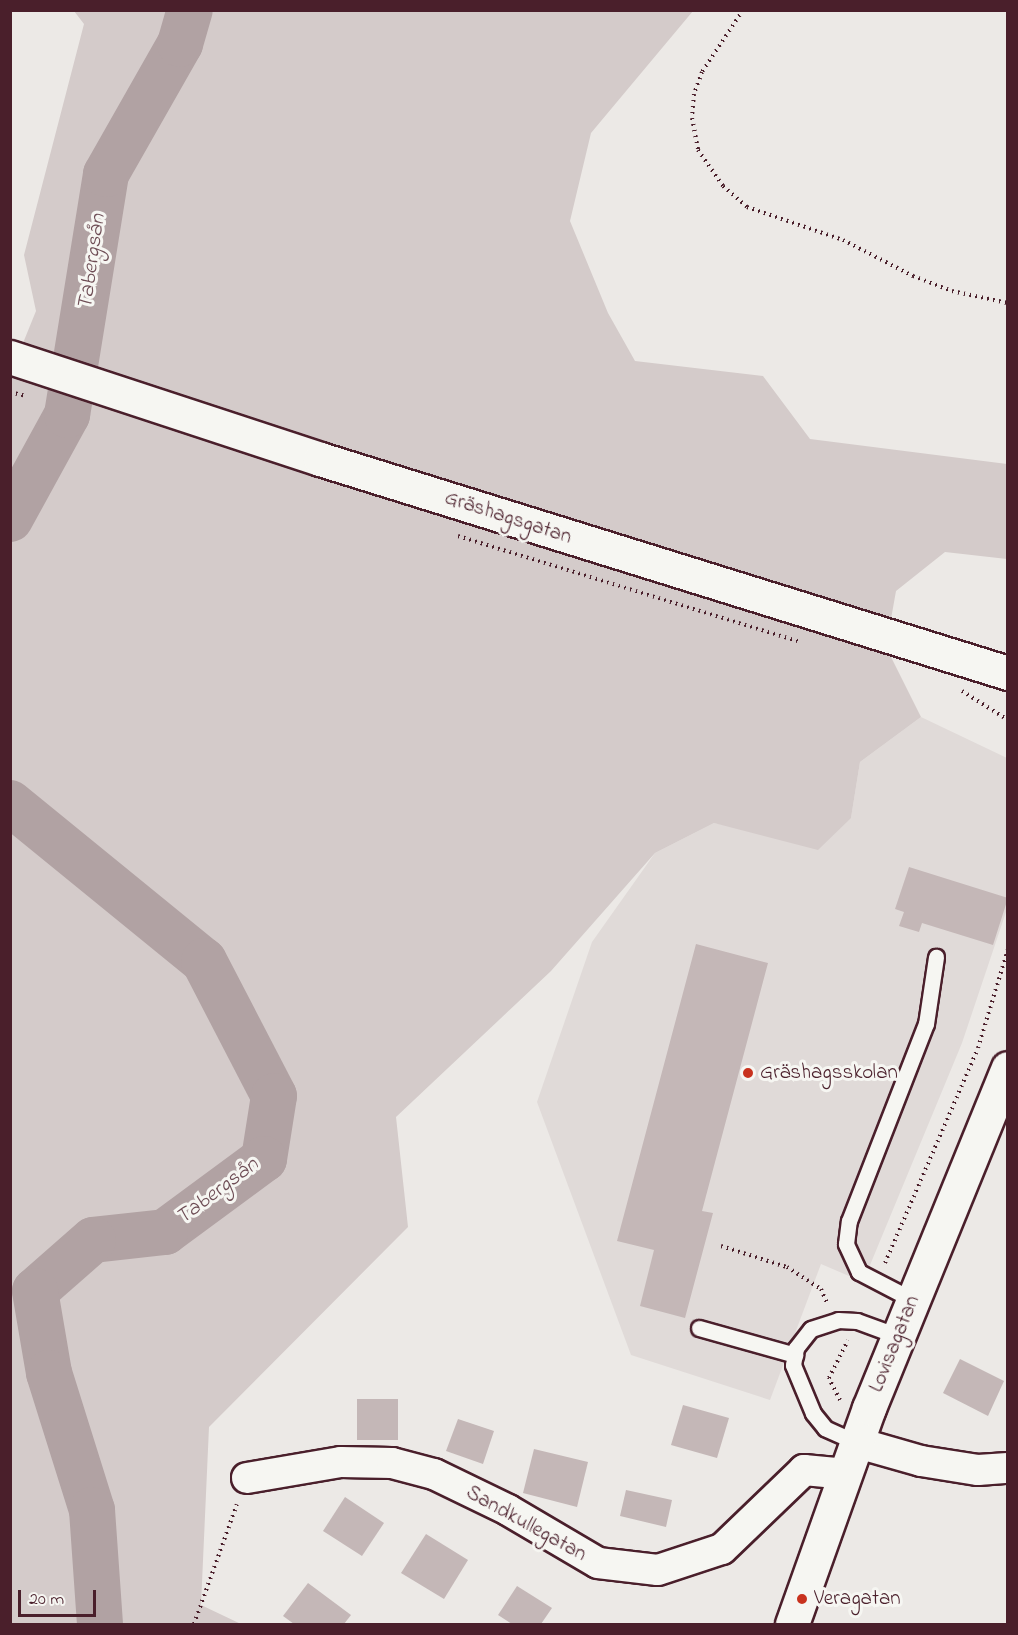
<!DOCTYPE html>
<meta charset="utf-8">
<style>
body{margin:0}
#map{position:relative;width:1018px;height:1635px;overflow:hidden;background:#ece9e6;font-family:"Indie Flower",sans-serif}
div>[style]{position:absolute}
.built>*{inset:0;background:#e0dad8}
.green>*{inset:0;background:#d4cbca}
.river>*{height:46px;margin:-23px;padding:0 23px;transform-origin:23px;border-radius:23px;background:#b1a2a3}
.building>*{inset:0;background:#c4b7b7}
.path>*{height:4px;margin-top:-2px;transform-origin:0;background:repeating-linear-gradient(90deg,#4a1f2b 0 1.5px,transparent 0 6px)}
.roads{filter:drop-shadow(2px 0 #4a1f2b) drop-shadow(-2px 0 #4a1f2b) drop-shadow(0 2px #4a1f2b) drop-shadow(0 -2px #4a1f2b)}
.lane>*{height:15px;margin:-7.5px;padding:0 7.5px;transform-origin:7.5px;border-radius:7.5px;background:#f6f6f2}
.street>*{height:30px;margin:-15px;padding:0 15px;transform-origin:15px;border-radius:15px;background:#f6f6f2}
.secondary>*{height:33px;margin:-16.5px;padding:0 16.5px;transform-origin:16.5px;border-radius:16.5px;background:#f6f6f2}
.dots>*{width:16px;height:16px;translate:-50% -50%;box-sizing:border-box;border:3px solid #f6f6f2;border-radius:50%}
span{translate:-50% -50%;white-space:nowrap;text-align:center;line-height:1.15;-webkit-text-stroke:6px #f6f6f2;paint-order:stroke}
.street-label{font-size:21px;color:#4a1f2b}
.poi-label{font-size:21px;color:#4a1f2b}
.left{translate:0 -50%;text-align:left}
.water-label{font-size:22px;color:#6e4d55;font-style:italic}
.frame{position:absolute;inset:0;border:12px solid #4a1f2b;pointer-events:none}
.scale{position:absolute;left:18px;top:1590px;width:78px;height:27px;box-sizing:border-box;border:3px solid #4a1f2b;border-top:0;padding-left:8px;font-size:18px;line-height:21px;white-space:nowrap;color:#4a1f2b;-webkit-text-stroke:4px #f6f6f2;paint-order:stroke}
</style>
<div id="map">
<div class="built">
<div style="clip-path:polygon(921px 717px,1007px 758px,1007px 909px,962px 1043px,863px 1282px,821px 1264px,770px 1400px,631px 1355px,537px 1102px,592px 942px,655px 853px,714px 823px,736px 827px,851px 818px,860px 762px)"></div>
</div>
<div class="green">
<div style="clip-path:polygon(74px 11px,693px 11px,591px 133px,570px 221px,608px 313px,635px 361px,763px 376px,810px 439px,1007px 464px,1007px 559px,945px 552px,896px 591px,886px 647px,921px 717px,860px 762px,851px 818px,818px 850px,714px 823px,655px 853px,551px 971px,396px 1117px,408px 1227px,209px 1427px,201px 1605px,241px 1624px,11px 1624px,10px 375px,36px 311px,24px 255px,84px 24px)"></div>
</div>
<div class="river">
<div style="left:10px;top:519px;width:119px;rotate:-61.3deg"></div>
<div style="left:67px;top:415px;width:244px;rotate:-80.8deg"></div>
<div style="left:106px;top:174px;width:150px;rotate:-60.4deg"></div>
<div style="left:180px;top:44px;width:35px;rotate:-74deg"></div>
<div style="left:10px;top:803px;width:250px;rotate:39.2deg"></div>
<div style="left:204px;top:961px;width:152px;rotate:62.6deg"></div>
<div style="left:274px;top:1096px;width:64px;rotate:99deg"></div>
<div style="left:264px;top:1159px;width:123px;rotate:143.6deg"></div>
<div style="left:165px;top:1232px;width:72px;rotate:173.7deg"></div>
<div style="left:93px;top:1240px;width:77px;rotate:138.7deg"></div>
<div style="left:35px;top:1291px;width:83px;rotate:80.3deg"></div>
<div style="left:49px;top:1373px;width:144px;rotate:72.6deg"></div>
<div style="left:92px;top:1510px;width:114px;rotate:86deg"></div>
</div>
<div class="building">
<div style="clip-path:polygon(909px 867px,1008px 898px,993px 945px,922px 923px,919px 932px,899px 926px,904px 912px,895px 909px)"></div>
<div style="clip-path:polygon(696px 944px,768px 963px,702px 1211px,713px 1213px,685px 1318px,640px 1306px,654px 1250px,617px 1241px)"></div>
<div style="clip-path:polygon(960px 1359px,1004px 1381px,988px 1416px,943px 1393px)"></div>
<div style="clip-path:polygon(357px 1399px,398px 1399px,398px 1440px,357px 1440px)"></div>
<div style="clip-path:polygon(683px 1405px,729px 1418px,717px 1458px,671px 1445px)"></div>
<div style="clip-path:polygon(458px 1419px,494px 1431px,483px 1464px,446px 1451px)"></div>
<div style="clip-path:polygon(534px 1449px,588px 1462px,577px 1507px,523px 1493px)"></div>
<div style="clip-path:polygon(626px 1490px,672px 1500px,666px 1527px,620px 1516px)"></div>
<div style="clip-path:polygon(345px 1497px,384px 1523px,362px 1556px,323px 1531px)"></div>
<div style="clip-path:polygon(426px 1534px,468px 1560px,444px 1599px,401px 1573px)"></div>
<div style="clip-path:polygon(308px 1583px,351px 1615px,344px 1624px,294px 1624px,283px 1616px)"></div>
<div style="clip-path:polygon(517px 1586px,552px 1608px,541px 1624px,512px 1624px,498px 1615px)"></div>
</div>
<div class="path">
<div style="left:743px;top:10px;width:74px;rotate:123.5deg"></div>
<div style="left:702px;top:72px;width:23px;rotate:110deg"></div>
<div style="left:694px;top:94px;width:24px;rotate:95deg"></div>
<div style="left:692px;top:118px;width:33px;rotate:79deg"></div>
<div style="left:698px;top:150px;width:44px;rotate:55.2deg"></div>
<div style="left:723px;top:186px;width:32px;rotate:41deg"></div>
<div style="left:747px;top:207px;width:102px;rotate:19deg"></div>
<div style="left:843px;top:240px;width:79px;rotate:27.2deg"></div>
<div style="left:913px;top:276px;width:42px;rotate:21deg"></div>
<div style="left:952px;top:291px;width:57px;rotate:12.1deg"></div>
<div style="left:10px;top:392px;width:16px;rotate:14deg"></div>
<div style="left:458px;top:536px;width:359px;rotate:17.2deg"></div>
<div style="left:962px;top:691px;width:54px;rotate:32.2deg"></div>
<div style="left:721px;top:1246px;width:69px;rotate:17.7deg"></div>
<div style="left:787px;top:1267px;width:40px;rotate:32.9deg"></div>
<div style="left:821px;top:1289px;width:15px;rotate:67deg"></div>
<div style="left:885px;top:1263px;width:234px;rotate:-66.6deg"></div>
<div style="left:978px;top:1048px;width:103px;rotate:-73.1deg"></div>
<div style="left:840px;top:1400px;width:25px;rotate:-117deg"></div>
<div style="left:829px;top:1378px;width:42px;rotate:-63.4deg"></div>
<div style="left:194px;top:1624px;width:127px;rotate:-70.3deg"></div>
</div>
<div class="roads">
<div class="lane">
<div style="left:913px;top:1300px;width:61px;rotate:-152.6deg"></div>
<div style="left:859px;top:1272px;width:31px;rotate:-115deg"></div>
<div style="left:846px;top:1244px;width:23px;rotate:-83deg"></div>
<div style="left:849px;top:1221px;width:212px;rotate:-68.7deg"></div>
<div style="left:926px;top:1024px;width:68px;rotate:-81.5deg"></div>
<div style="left:699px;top:1328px;width:100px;rotate:15.7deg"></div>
<div style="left:858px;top:1443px;width:36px;rotate:-156deg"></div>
<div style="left:825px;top:1428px;width:19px;rotate:-129deg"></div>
<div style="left:813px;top:1413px;width:52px;rotate:-112.6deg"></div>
<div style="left:793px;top:1365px;width:17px;rotate:-80deg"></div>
<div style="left:796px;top:1348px;width:24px;rotate:-52deg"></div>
<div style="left:811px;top:1329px;width:28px;rotate:-18deg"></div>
<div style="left:838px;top:1320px;width:19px;rotate:3deg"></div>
<div style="left:857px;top:1321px;width:44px;rotate:20.1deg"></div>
</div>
<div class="street">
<div style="left:858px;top:1443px;width:66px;rotate:15.9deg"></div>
<div style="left:921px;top:1461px;width:58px;rotate:9deg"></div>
<div style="left:978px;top:1470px;width:30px;rotate:-4deg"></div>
<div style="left:247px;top:1478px;width:95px;rotate:-9.7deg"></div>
<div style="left:341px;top:1462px;width:51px;rotate:1.1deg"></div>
<div style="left:392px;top:1463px;width:43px;rotate:14.7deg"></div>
<div style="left:434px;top:1474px;width:82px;rotate:25.9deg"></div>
<div style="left:508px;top:1510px;width:104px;rotate:30.5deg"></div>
<div style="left:598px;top:1563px;width:60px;rotate:6.7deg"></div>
<div style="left:658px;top:1570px;width:67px;rotate:-18.2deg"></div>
<div style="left:722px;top:1549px;width:114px;rotate:-43.9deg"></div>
<div style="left:804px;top:1470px;width:43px;rotate:5.3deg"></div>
</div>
<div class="secondary">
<div style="left:10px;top:357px;width:326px;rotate:18.2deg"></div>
<div style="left:320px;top:459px;width:721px;rotate:17.28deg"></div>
<div style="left:792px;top:1624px;width:229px;rotate:-70.4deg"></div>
<div style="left:869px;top:1408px;width:367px;rotate:-67.8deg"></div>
</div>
</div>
<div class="dots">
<div style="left:748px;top:1073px;background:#c8321e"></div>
<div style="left:802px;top:1599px;background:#c8321e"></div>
</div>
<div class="street-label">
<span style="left:508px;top:518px;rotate:18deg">Gräshagsgatan</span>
<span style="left:895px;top:1344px;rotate:-68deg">Lovisagatan</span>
<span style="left:526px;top:1524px;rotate:29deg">Sandkullegatan</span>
</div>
<div class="poi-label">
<span class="left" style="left:760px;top:1073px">Gräshagsskolan</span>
<span class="left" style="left:814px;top:1599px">Veragatan</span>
</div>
<div class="water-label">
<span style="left:93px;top:262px;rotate:-82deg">Tabergsån</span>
<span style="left:218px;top:1192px;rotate:-37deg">Tabergsån</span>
</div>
<div class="frame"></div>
<div class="scale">20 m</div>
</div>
